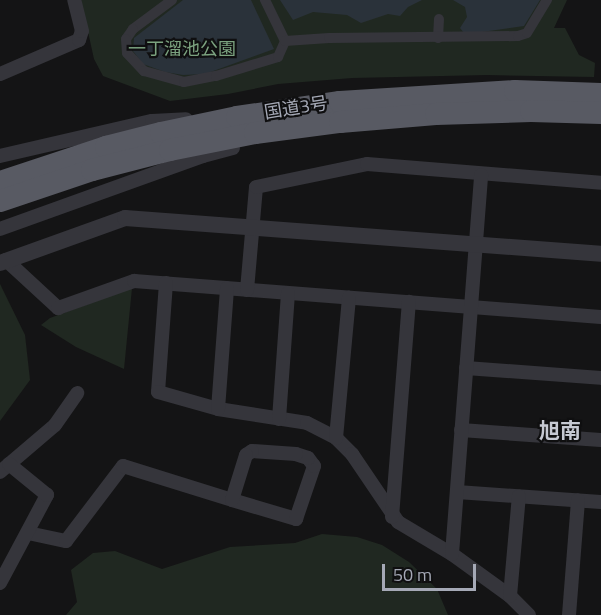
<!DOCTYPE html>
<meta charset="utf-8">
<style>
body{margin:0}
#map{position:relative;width:601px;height:615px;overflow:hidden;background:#141415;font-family:"Titillium Web","Noto Sans JP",sans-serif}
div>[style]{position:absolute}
.green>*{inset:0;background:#202821}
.water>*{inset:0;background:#2a323a}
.pedestrian>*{height:10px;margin:-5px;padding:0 5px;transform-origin:5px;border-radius:5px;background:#35353b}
.minor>*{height:14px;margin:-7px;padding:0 7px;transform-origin:7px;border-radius:7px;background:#35353b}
.tertiary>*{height:16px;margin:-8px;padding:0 8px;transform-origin:8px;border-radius:8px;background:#35353b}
.trunk>*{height:22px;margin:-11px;padding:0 11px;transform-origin:11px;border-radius:11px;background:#585a63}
span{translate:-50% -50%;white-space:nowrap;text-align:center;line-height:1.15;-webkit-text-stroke:4.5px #0f0f10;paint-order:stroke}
.park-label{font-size:18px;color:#7ba27f}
.street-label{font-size:18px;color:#a5a9b6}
.quarter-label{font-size:21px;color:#c6c9d2;font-weight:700}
.scale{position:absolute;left:382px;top:564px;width:94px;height:27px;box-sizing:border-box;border:3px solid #a5a9b6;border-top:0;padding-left:8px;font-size:18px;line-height:21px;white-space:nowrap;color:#a5a9b6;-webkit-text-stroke:4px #0f0f10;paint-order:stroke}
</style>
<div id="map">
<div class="green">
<div style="clip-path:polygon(81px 0,567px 0,554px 28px,565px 28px,579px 55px,595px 63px,594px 77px,487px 75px,352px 78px,278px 84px,228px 94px,170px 101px,103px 76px,94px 59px)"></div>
<div style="clip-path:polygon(0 284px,25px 335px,30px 380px,0 421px)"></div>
<div style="clip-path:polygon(132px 288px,124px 369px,76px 347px,41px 325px,50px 318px)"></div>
<div style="clip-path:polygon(322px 534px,357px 537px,382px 545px,409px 562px,437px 589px,448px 615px,66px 615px,77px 602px,71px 570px,93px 553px,115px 551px,162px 569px,230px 547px,295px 543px)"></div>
</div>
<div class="water">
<div style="clip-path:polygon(183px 0,251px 0,274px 49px,205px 74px,183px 75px,165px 72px,143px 64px,133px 51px,134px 38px)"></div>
<div style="clip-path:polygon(280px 0,422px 0,408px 7px,400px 16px,388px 14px,361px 23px,347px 15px,313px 12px,293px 20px)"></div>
<div style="clip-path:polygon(453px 0,540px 0,524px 26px,475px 33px,464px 33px,460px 28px,467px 17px,465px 7px)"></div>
</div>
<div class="pedestrian">
<div style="left:172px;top:0;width:49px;rotate:143.4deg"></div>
<div style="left:133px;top:29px;width:12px;rotate:125deg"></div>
<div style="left:126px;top:39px;width:14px;rotate:86deg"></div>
<div style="left:127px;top:53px;width:25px;rotate:47deg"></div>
<div style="left:144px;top:71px;width:41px;rotate:15.4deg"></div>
<div style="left:184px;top:82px;width:33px;rotate:-11deg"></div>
<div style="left:216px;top:76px;width:65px;rotate:-17deg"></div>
<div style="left:278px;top:57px;width:17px;rotate:-66deg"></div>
<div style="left:285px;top:41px;width:46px;rotate:-116deg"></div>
<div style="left:438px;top:38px;width:19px;rotate:-87deg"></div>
<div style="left:285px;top:41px;width:44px;rotate:-3.9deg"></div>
<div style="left:329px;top:38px;width:189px;rotate:-0.6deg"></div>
<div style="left:518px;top:36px;width:9px;rotate:-18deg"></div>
<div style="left:527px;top:33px;width:39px;rotate:-59deg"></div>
</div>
<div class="minor">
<div style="left:0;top:74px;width:86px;rotate:-23.3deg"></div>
<div style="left:79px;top:40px;width:9px;rotate:-72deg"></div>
<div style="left:82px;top:31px;width:32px;rotate:-104deg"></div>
<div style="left:0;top:156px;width:156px;rotate:-13deg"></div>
<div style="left:152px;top:121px;width:34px;rotate:-3deg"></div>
<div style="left:0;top:229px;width:216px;rotate:-19.8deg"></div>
<div style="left:203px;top:156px;width:31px;rotate:-15deg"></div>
<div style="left:6px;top:260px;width:71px;rotate:42.7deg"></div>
<div style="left:58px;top:308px;width:81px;rotate:-19.6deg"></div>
<div style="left:134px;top:281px;width:468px;rotate:4.4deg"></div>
<div style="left:166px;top:283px;width:109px;rotate:94.2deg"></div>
<div style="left:158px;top:392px;width:62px;rotate:15.8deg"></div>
<div style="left:218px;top:409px;width:90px;rotate:8.9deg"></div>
<div style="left:307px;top:423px;width:33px;rotate:27deg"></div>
<div style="left:336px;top:438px;width:23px;rotate:45deg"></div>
<div style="left:352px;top:454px;width:82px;rotate:55.9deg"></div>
<div style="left:398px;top:522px;width:63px;rotate:30.7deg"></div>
<div style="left:452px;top:554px;width:72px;rotate:35.9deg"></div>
<div style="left:510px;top:596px;width:27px;rotate:45deg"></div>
<div style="left:247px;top:290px;width:103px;rotate:-85deg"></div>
<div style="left:256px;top:187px;width:113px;rotate:-11.7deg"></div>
<div style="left:367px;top:164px;width:235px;rotate:4.6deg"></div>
<div style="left:466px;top:368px;width:135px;rotate:4.2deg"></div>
<div style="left:218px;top:409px;width:121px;rotate:-85.7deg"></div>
<div style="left:279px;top:419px;width:126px;rotate:-85.9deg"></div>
<div style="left:461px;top:430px;width:140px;rotate:4.1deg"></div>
<div style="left:336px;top:438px;width:141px;rotate:-84.7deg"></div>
<div style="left:0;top:472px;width:72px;rotate:-40.5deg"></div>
<div style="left:55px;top:425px;width:39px;rotate:-55deg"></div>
<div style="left:457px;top:492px;width:144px;rotate:4deg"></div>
<div style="left:392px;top:517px;width:216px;rotate:-85.5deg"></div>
<div style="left:28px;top:533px;width:39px;rotate:12deg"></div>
<div style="left:66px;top:541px;width:94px;rotate:-52.8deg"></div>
<div style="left:123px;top:466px;width:114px;rotate:17.3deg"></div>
<div style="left:232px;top:500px;width:67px;rotate:16.5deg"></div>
<div style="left:296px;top:519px;width:56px;rotate:-71.2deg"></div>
<div style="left:314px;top:466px;width:10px;rotate:-127deg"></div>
<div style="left:308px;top:458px;width:13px;rotate:-162deg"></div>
<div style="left:296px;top:454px;width:44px;rotate:-176.1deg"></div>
<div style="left:252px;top:451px;width:7px;rotate:146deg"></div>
<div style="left:246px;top:455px;width:47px;rotate:107.3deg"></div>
<div style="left:452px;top:554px;width:380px;rotate:-85.6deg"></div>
<div style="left:0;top:583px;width:100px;rotate:-61.9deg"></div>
<div style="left:47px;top:495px;width:49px;rotate:-140.8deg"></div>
<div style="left:510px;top:596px;width:100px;rotate:-84.9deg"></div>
<div style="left:569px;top:615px;width:115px;rotate:-85.5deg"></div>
</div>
<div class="tertiary">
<div style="left:0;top:263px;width:133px;rotate:-19.8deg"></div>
<div style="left:125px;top:218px;width:477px;rotate:4.3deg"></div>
</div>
<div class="trunk">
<div style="left:0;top:182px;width:112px;rotate:-18.3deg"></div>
<div style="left:106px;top:147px;width:57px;rotate:-14.3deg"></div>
<div style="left:161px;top:133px;width:78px;rotate:-11.9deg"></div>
<div style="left:237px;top:117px;width:104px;rotate:-8.3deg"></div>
<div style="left:340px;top:102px;width:175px;rotate:-3.6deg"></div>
<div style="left:515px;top:91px;width:86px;rotate:2deg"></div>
<div style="left:0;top:201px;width:97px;rotate:-18.6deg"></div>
<div style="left:92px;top:170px;width:81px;rotate:-14.4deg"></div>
<div style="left:170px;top:150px;width:87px;rotate:-11.3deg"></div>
<div style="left:255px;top:133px;width:86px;rotate:-7.4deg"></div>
<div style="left:340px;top:122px;width:96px;rotate:-4.8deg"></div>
<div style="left:436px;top:114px;width:95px;rotate:-1.8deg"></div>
<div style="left:531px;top:111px;width:70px;rotate:1.6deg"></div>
</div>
<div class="park-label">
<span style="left:182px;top:49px">一丁溜池公園</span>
</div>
<div class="street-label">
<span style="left:296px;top:108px;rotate:-9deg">国道3号</span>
</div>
<div class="quarter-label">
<span style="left:560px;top:430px">旭南</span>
</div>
<div class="scale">50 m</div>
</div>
